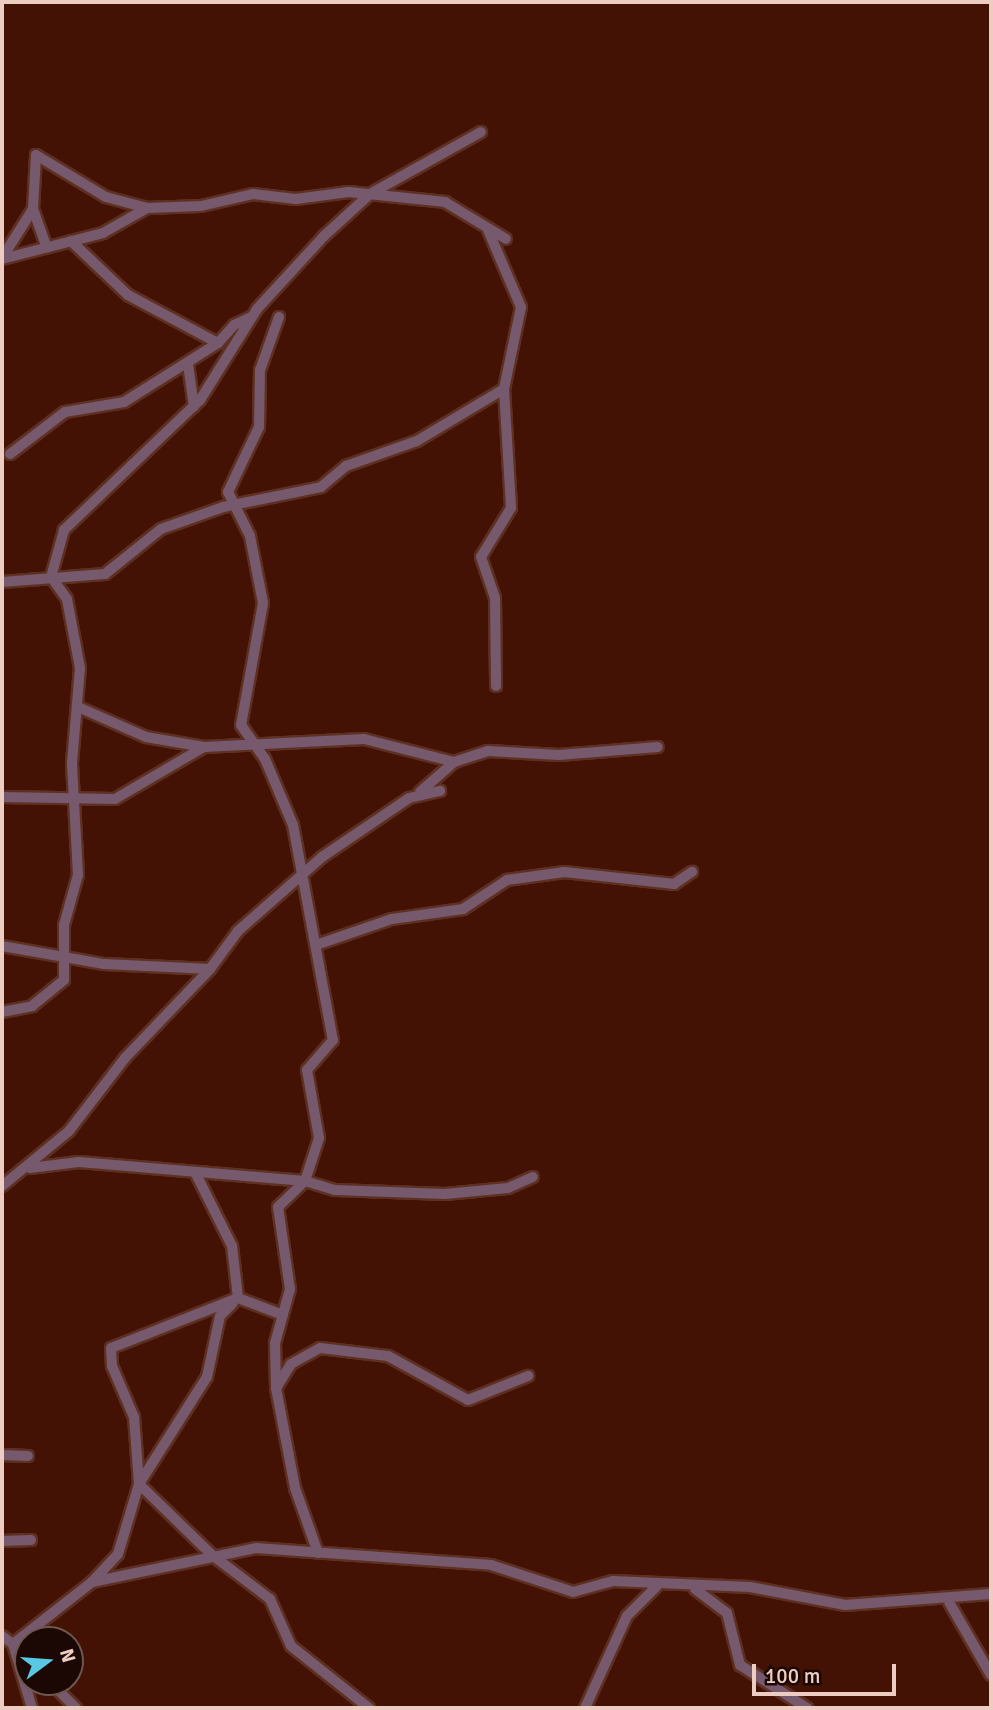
<!DOCTYPE html>
<style>
body{margin:0}
#map{position:relative;width:993px;height:1710px;overflow:hidden;background:#431204;font-family:Signika,sans-serif}
div>[style]{position:absolute}
.roads{filter:drop-shadow(2px 0 #5e3022) drop-shadow(-2px 0 #5e3022) drop-shadow(0 2px #5e3022) drop-shadow(0 -2px #5e3022)}
.minor>*{height:10px;margin:-5px;padding:0 5px;transform-origin:5px;border-radius:5px;background:#76596d}
span{translate:-50% -50%;white-space:nowrap;text-align:center;line-height:1.15;-webkit-text-stroke:6px #1b0703;paint-order:stroke}
.frame{position:absolute;inset:0;border:4px solid #edccc2;pointer-events:none}
.north{position:absolute;left:14px;top:1626px;width:70px;height:70px;box-sizing:border-box;background:#1b0703;border:2px solid #6f564f;border-radius:50%;rotate:74deg;font-size:19px;font-weight:700;line-height:28px;text-align:center;color:#edccc2}
.north::after{content:'';display:block;margin:auto;width:24px;height:32px;background:#59c8e5;clip-path:polygon(50% 0,100% 100%,50% 72%,0 100%)}
.scale{position:absolute;left:752px;top:1664px;width:144px;height:32px;box-sizing:border-box;border:4px solid #edccc2;border-top:0;padding-left:9px;font-size:21px;line-height:24px;white-space:nowrap;color:#edccc2;-webkit-text-stroke:5px #1b0703;paint-order:stroke}
</style>
<div id="map">
<div class="roads">
<div class="minor">
<div style="left:36px;top:155px;width:82px;rotate:31deg"></div>
<div style="left:106px;top:197px;width:42px;rotate:15deg"></div>
<div style="left:147px;top:208px;width:54px;rotate:-2.1deg"></div>
<div style="left:201px;top:206px;width:53px;rotate:-13deg"></div>
<div style="left:253px;top:194px;width:43px;rotate:6.6deg"></div>
<div style="left:296px;top:199px;width:53px;rotate:-7.5deg"></div>
<div style="left:349px;top:192px;width:97px;rotate:5.9deg"></div>
<div style="left:445px;top:202px;width:71px;rotate:31.2deg"></div>
<div style="left:33px;top:209px;width:41px;rotate:70.3deg"></div>
<div style="left:488px;top:230px;width:84px;rotate:66.8deg"></div>
<div style="left:521px;top:307px;width:84px;rotate:101.7deg"></div>
<div style="left:504px;top:389px;width:119px;rotate:86.6deg"></div>
<div style="left:511px;top:508px;width:57px;rotate:121.5deg"></div>
<div style="left:481px;top:557px;width:43px;rotate:71.1deg"></div>
<div style="left:495px;top:598px;width:88px;rotate:89.3deg"></div>
<div style="left:71px;top:241px;width:79px;rotate:43.5deg"></div>
<div style="left:128px;top:295px;width:102px;rotate:28.1deg"></div>
<div style="left:218px;top:343px;width:24px;rotate:-48deg"></div>
<div style="left:234px;top:325px;width:19px;rotate:-25deg"></div>
<div style="left:2px;top:258px;width:58px;rotate:-57.7deg"></div>
<div style="left:33px;top:209px;width:54px;rotate:-86.8deg"></div>
<div style="left:2px;top:259px;width:104px;rotate:-14.4deg"></div>
<div style="left:103px;top:233px;width:51px;rotate:-29.6deg"></div>
<div style="left:279px;top:317px;width:56px;rotate:109.7deg"></div>
<div style="left:260px;top:370px;width:57px;rotate:91deg"></div>
<div style="left:259px;top:427px;width:72px;rotate:115.5deg"></div>
<div style="left:228px;top:492px;width:49px;rotate:63.4deg"></div>
<div style="left:250px;top:536px;width:68px;rotate:79deg"></div>
<div style="left:263px;top:603px;width:124px;rotate:100.2deg"></div>
<div style="left:241px;top:725px;width:42px;rotate:54.8deg"></div>
<div style="left:265px;top:759px;width:72px;rotate:67deg"></div>
<div style="left:293px;top:825px;width:219px;rotate:79.5deg"></div>
<div style="left:333px;top:1040px;width:40px;rotate:131deg"></div>
<div style="left:307px;top:1070px;width:69px;rotate:80deg"></div>
<div style="left:319px;top:1138px;width:45px;rotate:108deg"></div>
<div style="left:305px;top:1181px;width:37px;rotate:136deg"></div>
<div style="left:278px;top:1207px;width:83px;rotate:81.7deg"></div>
<div style="left:290px;top:1289px;width:56px;rotate:105.5deg"></div>
<div style="left:275px;top:1343px;width:45px;rotate:88.7deg"></div>
<div style="left:276px;top:1388px;width:102px;rotate:79.2deg"></div>
<div style="left:295px;top:1488px;width:69px;rotate:70.5deg"></div>
<div style="left:188px;top:364px;width:43px;rotate:82.1deg"></div>
<div style="left:10px;top:454px;width:69px;rotate:-37.4deg"></div>
<div style="left:65px;top:412px;width:60px;rotate:-9.6deg"></div>
<div style="left:124px;top:402px;width:111px;rotate:-32.1deg"></div>
<div style="left:2px;top:582px;width:103px;rotate:-4.4deg"></div>
<div style="left:105px;top:574px;width:72px;rotate:-38.8deg"></div>
<div style="left:161px;top:529px;width:66px;rotate:-19.5deg"></div>
<div style="left:223px;top:507px;width:100px;rotate:-11.5deg"></div>
<div style="left:321px;top:487px;width:33px;rotate:-40deg"></div>
<div style="left:346px;top:466px;width:75px;rotate:-19.4deg"></div>
<div style="left:417px;top:441px;width:101px;rotate:-30.9deg"></div>
<div style="left:78px;top:707px;width:74px;rotate:23.8deg"></div>
<div style="left:146px;top:737px;width:59px;rotate:9.8deg"></div>
<div style="left:204px;top:747px;width:160px;rotate:-2.9deg"></div>
<div style="left:364px;top:739px;width:93px;rotate:14.3deg"></div>
<div style="left:454px;top:762px;width:36px;rotate:-18deg"></div>
<div style="left:488px;top:751px;width:71px;rotate:3.2deg"></div>
<div style="left:559px;top:755px;width:99px;rotate:-4.6deg"></div>
<div style="left:420px;top:792px;width:45px;rotate:-41.4deg"></div>
<div style="left:2px;top:797px;width:113px;rotate:1deg"></div>
<div style="left:115px;top:799px;width:103px;rotate:-30.3deg"></div>
<div style="left:316px;top:945px;width:80px;rotate:-18.9deg"></div>
<div style="left:392px;top:919px;width:72px;rotate:-8deg"></div>
<div style="left:463px;top:909px;width:53px;rotate:-33.4deg"></div>
<div style="left:507px;top:880px;width:58px;rotate:-8deg"></div>
<div style="left:564px;top:872px;width:111px;rotate:6.2deg"></div>
<div style="left:674px;top:884px;width:22px;rotate:-34deg"></div>
<div style="left:2px;top:946px;width:104px;rotate:10deg"></div>
<div style="left:104px;top:964px;width:106px;rotate:2.7deg"></div>
<div style="left:210px;top:969px;width:47px;rotate:-53.6deg"></div>
<div style="left:238px;top:931px;width:112px;rotate:-41.4deg"></div>
<div style="left:322px;top:857px;width:105px;rotate:-34.1deg"></div>
<div style="left:409px;top:798px;width:32px;rotate:-13deg"></div>
<div style="left:2px;top:1012px;width:31px;rotate:-11deg"></div>
<div style="left:32px;top:1006px;width:41px;rotate:-39.1deg"></div>
<div style="left:64px;top:980px;width:55px;rotate:-90deg"></div>
<div style="left:64px;top:925px;width:52px;rotate:-74.4deg"></div>
<div style="left:78px;top:875px;width:112px;rotate:-93.1deg"></div>
<div style="left:72px;top:763px;width:95px;rotate:-85.2deg"></div>
<div style="left:80px;top:668px;width:70px;rotate:-100.7deg"></div>
<div style="left:67px;top:599px;width:27px;rotate:-126deg"></div>
<div style="left:51px;top:577px;width:49px;rotate:-74.5deg"></div>
<div style="left:64px;top:530px;width:188px;rotate:-43.7deg"></div>
<div style="left:200px;top:400px;width:107px;rotate:-57.9deg"></div>
<div style="left:257px;top:309px;width:99px;rotate:-47.5deg"></div>
<div style="left:324px;top:236px;width:62px;rotate:-42.4deg"></div>
<div style="left:370px;top:194px;width:127px;rotate:-29.2deg"></div>
<div style="left:30px;top:1168px;width:49px;rotate:-7deg"></div>
<div style="left:79px;top:1162px;width:227px;rotate:4.8deg"></div>
<div style="left:305px;top:1181px;width:31px;rotate:17deg"></div>
<div style="left:335px;top:1190px;width:110px;rotate:2.1deg"></div>
<div style="left:445px;top:1194px;width:63px;rotate:-5.4deg"></div>
<div style="left:508px;top:1188px;width:27px;rotate:-24deg"></div>
<div style="left:195px;top:1172px;width:83px;rotate:63.4deg"></div>
<div style="left:232px;top:1246px;width:52px;rotate:83.4deg"></div>
<div style="left:2px;top:1186px;width:87px;rotate:-39.4deg"></div>
<div style="left:69px;top:1131px;width:92px;rotate:-52.5deg"></div>
<div style="left:125px;top:1058px;width:123px;rotate:-46.3deg"></div>
<div style="left:283px;top:1315px;width:48px;rotate:-159.3deg"></div>
<div style="left:238px;top:1298px;width:136px;rotate:158.5deg"></div>
<div style="left:111px;top:1348px;width:18px;rotate:87deg"></div>
<div style="left:112px;top:1366px;width:56px;rotate:66.7deg"></div>
<div style="left:134px;top:1417px;width:67px;rotate:85.7deg"></div>
<div style="left:139px;top:1484px;width:102px;rotate:44.2deg"></div>
<div style="left:212px;top:1555px;width:73px;rotate:37.2deg"></div>
<div style="left:270px;top:1599px;width:51px;rotate:65.9deg"></div>
<div style="left:291px;top:1646px;width:100px;rotate:38.5deg"></div>
<div style="left:276px;top:1388px;width:28px;rotate:-58deg"></div>
<div style="left:291px;top:1364px;width:33px;rotate:-29deg"></div>
<div style="left:320px;top:1348px;width:68px;rotate:6.7deg"></div>
<div style="left:388px;top:1356px;width:91px;rotate:28.8deg"></div>
<div style="left:468px;top:1400px;width:65px;rotate:-21.8deg"></div>
<div style="left:2px;top:1455px;width:26px;rotate:2deg"></div>
<div style="left:2px;top:1541px;width:29px;rotate:-2deg"></div>
<div style="left:92px;top:1582px;width:38px;rotate:-47deg"></div>
<div style="left:118px;top:1554px;width:73px;rotate:-73.3deg"></div>
<div style="left:139px;top:1484px;width:127px;rotate:-57.6deg"></div>
<div style="left:207px;top:1377px;width:62px;rotate:-78deg"></div>
<div style="left:220px;top:1316px;width:18px;rotate:-45deg"></div>
<div style="left:695px;top:1589px;width:40px;rotate:37deg"></div>
<div style="left:727px;top:1613px;width:54px;rotate:76deg"></div>
<div style="left:740px;top:1665px;width:80px;rotate:32.7deg"></div>
<div style="left:949px;top:1602px;width:84px;rotate:60.1deg"></div>
<div style="left:2px;top:1636px;width:14px;rotate:36deg"></div>
<div style="left:13px;top:1644px;width:67px;rotate:73.5deg"></div>
<div style="left:28px;top:1659px;width:21px;rotate:-135deg"></div>
<div style="left:13px;top:1644px;width:100px;rotate:-38.1deg"></div>
<div style="left:92px;top:1582px;width:167px;rotate:-11.7deg"></div>
<div style="left:256px;top:1548px;width:236px;rotate:4.1deg"></div>
<div style="left:491px;top:1565px;width:86px;rotate:18.2deg"></div>
<div style="left:573px;top:1592px;width:41px;rotate:-15.4deg"></div>
<div style="left:613px;top:1581px;width:137px;rotate:2.5deg"></div>
<div style="left:750px;top:1587px;width:97px;rotate:10.7deg"></div>
<div style="left:845px;top:1605px;width:146px;rotate:-4.3deg"></div>
<div style="left:50px;top:1682px;width:37px;rotate:45deg"></div>
<div style="left:585px;top:1708px;width:101px;rotate:-65.5deg"></div>
<div style="left:627px;top:1616px;width:42px;rotate:-45deg"></div>
</div>
</div>
<div class="frame"></div>
<div class="north">N</div>
<div class="scale">100 m</div>
</div>
